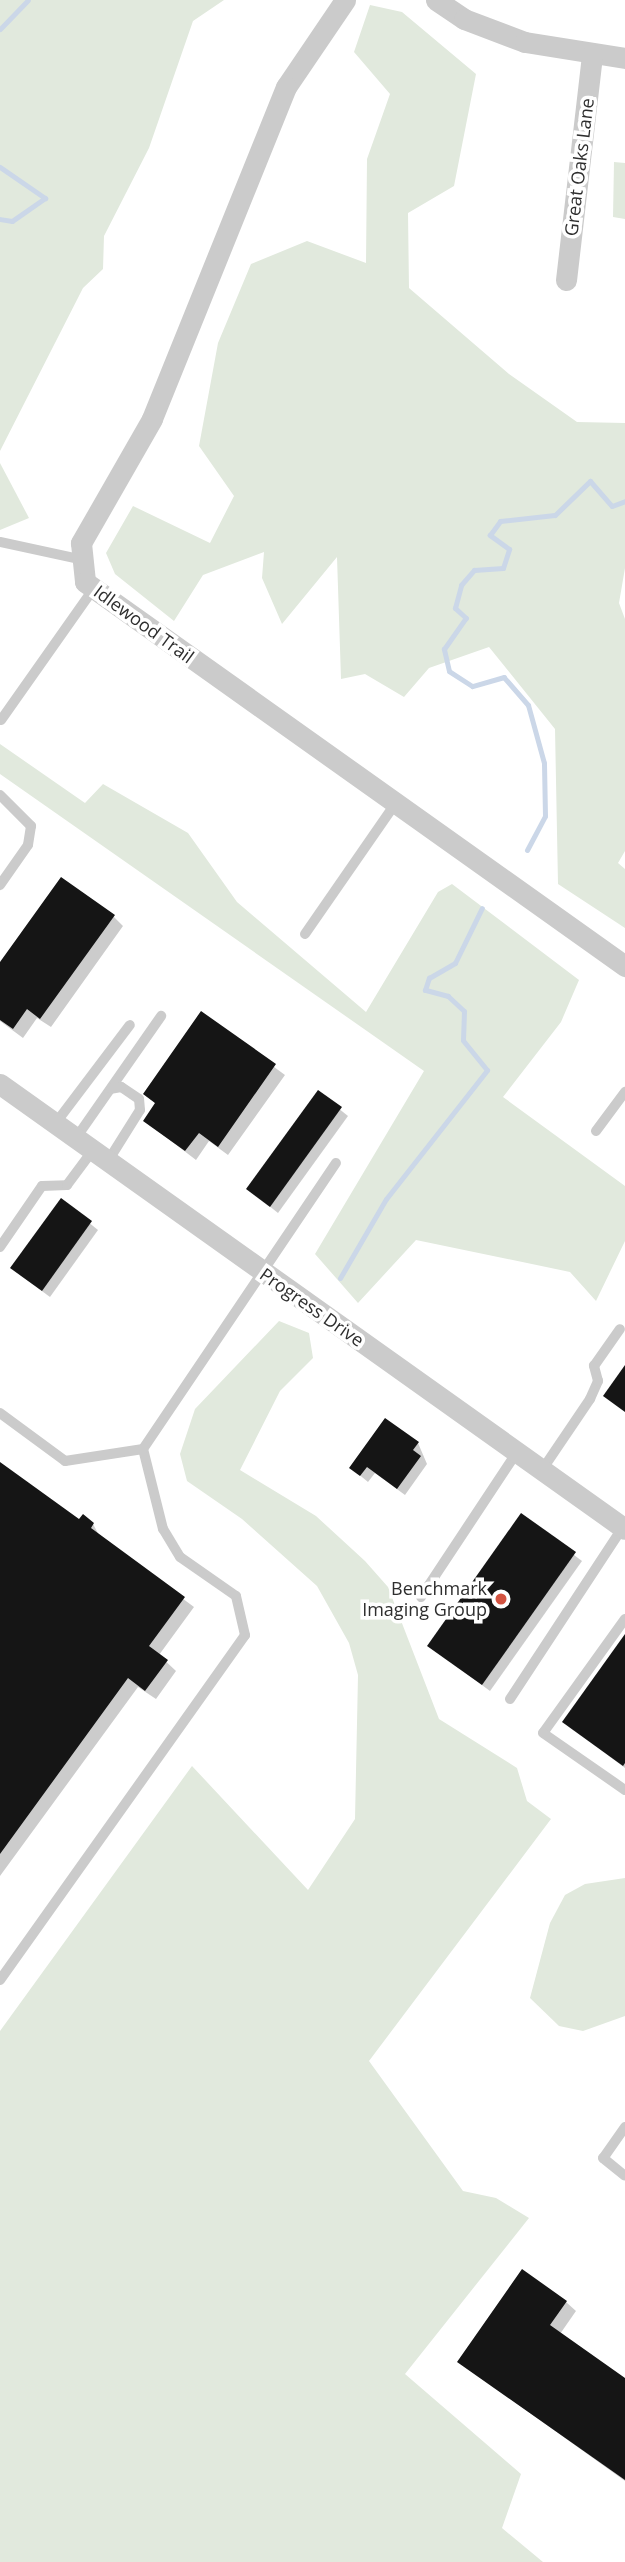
<!DOCTYPE html>
<style>
body{margin:0}
#map{position:relative;width:625px;height:2562px;overflow:hidden;background:#fff;font-family:"Open Sans",sans-serif}
div>[style]{position:absolute}
.green>*{inset:0;background:#e1e9dd}
.shadow>*{inset:0;background:#0003}
.stream>*{height:5px;margin:-2.5px;padding:0 2.5px;transform-origin:2.5px;border-radius:2.5px;background:#cbd7e8}
.building>*{inset:0;background:#151515}
.service>*{height:10px;margin:-5px;padding:0 5px;transform-origin:5px;border-radius:5px;background:#cbcbcb}
.minor>*{height:21px;margin:-10.5px;padding:0 10.5px;transform-origin:10.5px;border-radius:10.5px;background:#cbcbcb}
.dots>*{width:19px;height:19px;translate:-50% -50%;box-sizing:border-box;border:4px solid #fff;border-radius:50%}
span{translate:-50% -50%;white-space:nowrap;text-align:center;line-height:1.15;-webkit-text-stroke:7px #fff;paint-order:stroke}
.street-label{font-size:18px;color:#2e2e2e}
.poi-label{font-size:18px;color:#2e2e2e}
.right{translate:-100% -50%;text-align:right}
</style>
<div id="map">
<div class="green">
<div style="clip-path:polygon(0 0,224px 0,193px 21px,149px 148px,104px 236px,103px 269px,83px 288px,0 451px)"></div>
<div style="clip-path:polygon(370px 5px,402px 12px,476px 74px,454px 186px,408px 213px,409px 288px,509px 374px,577px 422px,625px 423px,625px 568px,619px 603px,625px 619px,625px 851px,618px 863px,625px 869px,625px 928px,558px 884px,555px 729px,489px 647px,429px 668px,404px 697px,365px 674px,341px 679px,337px 557px,282px 624px,262px 578px,264px 552px,203px 575px,174px 621px,115px 574px,106px 553px,133px 506px,210px 543px,234px 496px,199px 446px,218px 343px,251px 264px,307px 241px,366px 263px,367px 159px,390px 94px,354px 52px)"></div>
<div style="clip-path:polygon(614px 162px,625px 163px,625px 219px,613px 217px)"></div>
<div style="clip-path:polygon(0 463px,29px 518px,0 530px)"></div>
<div style="clip-path:polygon(0 744px,85px 803px,103px 784px,188px 833px,237px 902px,366px 1012px,438px 892px,452px 884px,579px 980px,561px 1022px,503px 1097px,625px 1186px,625px 1241px,596px 1301px,570px 1272px,416px 1240px,358px 1303px,315px 1254px,424px 1071px,0 774px)"></div>
<div style="clip-path:polygon(279px 1321px,309px 1333px,313px 1358px,280px 1391px,240px 1470px,316px 1516px,365px 1561px,388px 1587px,439px 1719px,517px 1768px,527px 1801px,551px 1819px,369px 2061px,463px 2191px,496px 2198px,529px 2218px,405px 2374px,521px 2474px,502px 2528px,543px 2562px,0 2562px,0 2031px,192px 1766px,308px 1890px,355px 1819px,358px 1675px,349px 1643px,317px 1586px,242px 1519px,187px 1481px,180px 1454px,195px 1409px)"></div>
<div style="clip-path:polygon(625px 1878px,625px 2016px,583px 2031px,559px 2026px,530px 1998px,550px 1923px,565px 1895px,585px 1884px)"></div>
</div>
<div class="shadow">
<div style="clip-path:polygon(113px 916px,123px 926px,51px 1027px,37px 1018px,23px 1038px,0 1021px,0 965px)"></div>
<div style="clip-path:polygon(202px 1014px,285px 1075px,228px 1155px,209px 1141px,196px 1160px,145px 1121px,156px 1104px,145px 1094px)"></div>
<div style="clip-path:polygon(318px 1092px,348px 1116px,278px 1213px,248px 1189px)"></div>
<div style="clip-path:polygon(62px 1201px,98px 1230px,50px 1297px,20px 1275px)"></div>
<div style="clip-path:polygon(418px 1443px,427px 1464px,405px 1495px,375px 1473px,368px 1482px,351px 1468px)"></div>
<div style="clip-path:polygon(0 1464px,79px 1522px,93px 1524px,100px 1537px,194px 1607px,159px 1655px,176px 1671px,156px 1699px,138px 1687px,0 1876px)"></div>
<div style="clip-path:polygon(521px 1515px,582px 1561px,490px 1691px,429px 1646px)"></div>
<div style="clip-path:polygon(625px 1637px,625px 1768px,564px 1722px)"></div>
<div style="clip-path:polygon(566px 2302px,576px 2311px,560px 2334px,625px 2380px,625px 2481px,459px 2362px)"></div>
</div>
<div class="stream">
<div style="left:0;top:29px;width:40px;rotate:-46deg"></div>
<div style="left:0;top:167px;width:55px;rotate:34.6deg"></div>
<div style="left:45px;top:198px;width:40px;rotate:145.1deg"></div>
<div style="left:12px;top:221px;width:12px;rotate:-171deg"></div>
<div style="left:527px;top:850px;width:38px;rotate:-62deg"></div>
<div style="left:545px;top:816px;width:53px;rotate:-91.1deg"></div>
<div style="left:544px;top:763px;width:60px;rotate:-105.4deg"></div>
<div style="left:528px;top:705px;width:37px;rotate:-131deg"></div>
<div style="left:504px;top:677px;width:33px;rotate:164deg"></div>
<div style="left:472px;top:686px;width:27px;rotate:-147deg"></div>
<div style="left:449px;top:671px;width:23px;rotate:-103deg"></div>
<div style="left:444px;top:649px;width:38px;rotate:-55deg"></div>
<div style="left:466px;top:618px;width:15px;rotate:-138deg"></div>
<div style="left:455px;top:608px;width:24px;rotate:-75deg"></div>
<div style="left:461px;top:585px;width:20px;rotate:-49deg"></div>
<div style="left:474px;top:570px;width:29px;rotate:-4deg"></div>
<div style="left:503px;top:568px;width:20px;rotate:-72deg"></div>
<div style="left:509px;top:549px;width:24px;rotate:-144deg"></div>
<div style="left:490px;top:535px;width:17px;rotate:-54deg"></div>
<div style="left:500px;top:521px;width:55px;rotate:-6.2deg"></div>
<div style="left:555px;top:515px;width:49px;rotate:-44.2deg"></div>
<div style="left:590px;top:481px;width:33px;rotate:49deg"></div>
<div style="left:612px;top:506px;width:14px;rotate:-21deg"></div>
<div style="left:340px;top:1278px;width:91px;rotate:-59.8deg"></div>
<div style="left:386px;top:1199px;width:164px;rotate:-51.9deg"></div>
<div style="left:487px;top:1070px;width:38px;rotate:-129deg"></div>
<div style="left:463px;top:1040px;width:29px;rotate:-88deg"></div>
<div style="left:464px;top:1011px;width:22px;rotate:-137deg"></div>
<div style="left:448px;top:996px;width:24px;rotate:-165deg"></div>
<div style="left:425px;top:990px;width:13px;rotate:-72deg"></div>
<div style="left:429px;top:978px;width:30px;rotate:-30deg"></div>
<div style="left:455px;top:963px;width:61px;rotate:-63.9deg"></div>
</div>
<div class="building">
<div style="clip-path:polygon(61px 877px,115px 915px,40px 1019px,27px 1009px,13px 1029px,0 1020px,0 962px)"></div>
<div style="clip-path:polygon(201px 1011px,276px 1064px,218px 1147px,199px 1133px,185px 1151px,143px 1121px,155px 1103px,143px 1094px)"></div>
<div style="clip-path:polygon(318px 1090px,342px 1107px,270px 1207px,246px 1189px)"></div>
<div style="clip-path:polygon(61px 1198px,92px 1221px,42px 1291px,10px 1268px)"></div>
<div style="clip-path:polygon(625px 1365px,625px 1412px,603px 1396px)"></div>
<div style="clip-path:polygon(385px 1418px,419px 1442px,413px 1450px,421px 1456px,397px 1489px,367px 1467px,360px 1476px,349px 1468px)"></div>
<div style="clip-path:polygon(0 1462px,79px 1519px,83px 1514px,94px 1523px,91px 1528px,185px 1597px,149px 1646px,168px 1660px,145px 1691px,128px 1678px,0 1854px)"></div>
<div style="clip-path:polygon(521px 1513px,576px 1552px,482px 1685px,427px 1646px)"></div>
<div style="clip-path:polygon(625px 1634px,625px 1763px,623px 1766px,562px 1722px)"></div>
<div style="clip-path:polygon(522px 2269px,567px 2301px,550px 2325px,625px 2378px,625px 2480px,457px 2362px)"></div>
</div>
<div class="service">
<div style="left:0;top:542px;width:85px;rotate:12.2deg"></div>
<div style="left:1px;top:720px;width:161px;rotate:-54.8deg"></div>
<div style="left:0;top:795px;width:44px;rotate:45deg"></div>
<div style="left:31px;top:826px;width:19px;rotate:99deg"></div>
<div style="left:28px;top:845px;width:49px;rotate:125deg"></div>
<div style="left:305px;top:934px;width:158px;rotate:-55.3deg"></div>
<div style="left:55px;top:1124px;width:124px;rotate:-52.9deg"></div>
<div style="left:596px;top:1131px;width:49px;rotate:-53.4deg"></div>
<div style="left:76px;top:1138px;width:149px;rotate:-55.1deg"></div>
<div style="left:108px;top:1161px;width:60px;rotate:-57.9deg"></div>
<div style="left:140px;top:1110px;width:11px;rotate:-95deg"></div>
<div style="left:139px;top:1099px;width:22px;rotate:-146deg"></div>
<div style="left:121px;top:1087px;width:10px;rotate:169deg"></div>
<div style="left:0;top:1247px;width:74px;rotate:-55.5deg"></div>
<div style="left:42px;top:1186px;width:25px;rotate:-2deg"></div>
<div style="left:67px;top:1185px;width:44px;rotate:-53.4deg"></div>
<div style="left:0;top:1413px;width:81px;rotate:36.4deg"></div>
<div style="left:65px;top:1461px;width:79px;rotate:-8.7deg"></div>
<div style="left:542px;top:1470px;width:86px;rotate:-55.9deg"></div>
<div style="left:590px;top:1399px;width:20px;rotate:-66deg"></div>
<div style="left:598px;top:1381px;width:16px;rotate:-105deg"></div>
<div style="left:594px;top:1366px;width:45px;rotate:-54.9deg"></div>
<div style="left:421px;top:1597px;width:174px;rotate:-56.5deg"></div>
<div style="left:625px;top:1619px;width:140px;rotate:125.7deg"></div>
<div style="left:543px;top:1733px;width:100px;rotate:34.8deg"></div>
<div style="left:510px;top:1699px;width:206px;rotate:-56.7deg"></div>
<div style="left:0;top:1980px;width:423px;rotate:-54.6deg"></div>
<div style="left:245px;top:1635px;width:40px;rotate:-103deg"></div>
<div style="left:236px;top:1596px;width:68px;rotate:-145.1deg"></div>
<div style="left:180px;top:1557px;width:33px;rotate:-121deg"></div>
<div style="left:163px;top:1529px;width:82px;rotate:-104deg"></div>
<div style="left:143px;top:1449px;width:345px;rotate:-56deg"></div>
<div style="left:625px;top:2127px;width:38px;rotate:125deg"></div>
<div style="left:603px;top:2158px;width:28px;rotate:39deg"></div>
</div>
<div class="minor">
<div style="left:345px;top:0;width:105px;rotate:124.1deg"></div>
<div style="left:286px;top:87px;width:358px;rotate:112deg"></div>
<div style="left:152px;top:419px;width:143px;rotate:119.8deg"></div>
<div style="left:81px;top:543px;width:39px;rotate:84deg"></div>
<div style="left:85px;top:582px;width:663px;rotate:35.42deg"></div>
<div style="left:436px;top:0;width:34px;rotate:34deg"></div>
<div style="left:464px;top:19px;width:65px;rotate:20.7deg"></div>
<div style="left:525px;top:42px;width:101px;rotate:9.1deg"></div>
<div style="left:566px;top:280px;width:227px;rotate:-83.4deg"></div>
<div style="left:0;top:1084px;width:767px;rotate:35.45deg"></div>
</div>
<div class="dots">
<div style="left:501px;top:1599px;background:#d35341"></div>
</div>
<div class="street-label">
<span style="left:579px;top:167px;rotate:-83deg">Great Oaks Lane</span>
<span style="left:144px;top:624px;rotate:36deg">Idlewood Trail</span>
<span style="left:312px;top:1307px;rotate:35deg">Progress Drive</span>
</div>
<div class="poi-label">
<span class="right" style="left:487px;top:1599px">Benchmark<br>Imaging Group</span>
</div>
</div>
